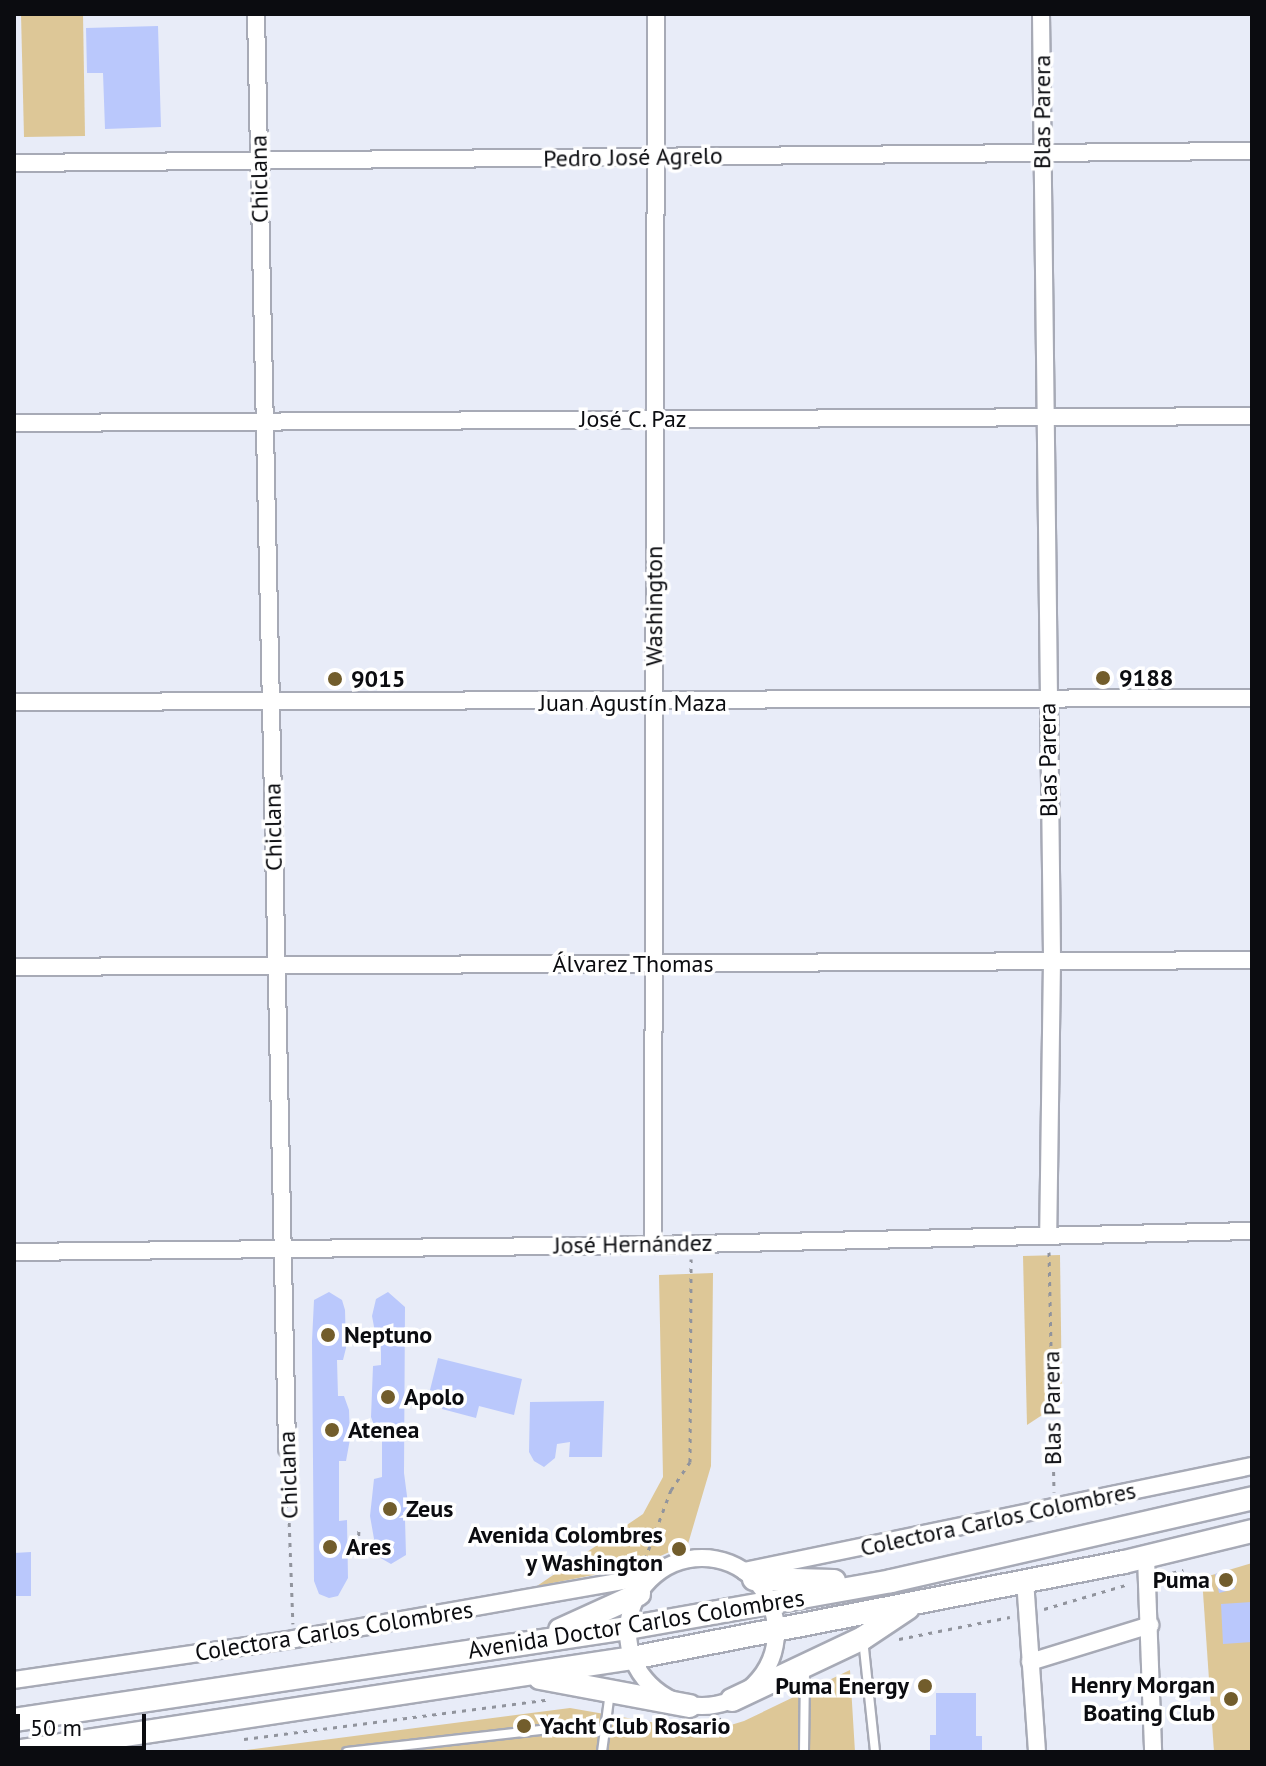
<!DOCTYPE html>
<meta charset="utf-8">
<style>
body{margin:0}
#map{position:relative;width:1266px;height:1766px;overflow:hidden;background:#e8ecf8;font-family:"PT Sans",sans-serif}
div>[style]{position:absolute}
.green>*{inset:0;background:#ddc797}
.building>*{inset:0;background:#bac8fc}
.path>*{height:3px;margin-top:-1.5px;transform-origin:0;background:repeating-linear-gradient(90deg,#91949d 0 4px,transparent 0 10px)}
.roads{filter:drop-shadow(2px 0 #a7aab6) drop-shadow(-2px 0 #a7aab6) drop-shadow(0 2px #a7aab6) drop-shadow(0 -2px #a7aab6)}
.service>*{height:8px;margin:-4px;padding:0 4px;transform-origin:4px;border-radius:4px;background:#fff}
.minor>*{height:16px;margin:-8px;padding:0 8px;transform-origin:8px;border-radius:8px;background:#fff}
.minor>.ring{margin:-8px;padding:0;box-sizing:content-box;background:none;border:16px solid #fff;border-radius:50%}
.secondary>*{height:22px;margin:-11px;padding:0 11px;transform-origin:11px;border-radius:11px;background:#fff}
.dots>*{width:22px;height:22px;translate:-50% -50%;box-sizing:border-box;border:4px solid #fff;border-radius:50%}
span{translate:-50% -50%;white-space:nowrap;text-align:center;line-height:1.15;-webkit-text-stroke:7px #fff;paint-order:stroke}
.street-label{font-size:24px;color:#0b0c10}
.poi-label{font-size:24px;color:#0b0c10;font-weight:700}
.left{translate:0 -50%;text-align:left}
.right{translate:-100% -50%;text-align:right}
.frame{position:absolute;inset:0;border:16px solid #0b0c10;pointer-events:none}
.scale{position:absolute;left:16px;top:1714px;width:130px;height:36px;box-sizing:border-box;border:4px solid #0b0c10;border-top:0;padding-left:10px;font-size:24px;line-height:28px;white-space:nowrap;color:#0b0c10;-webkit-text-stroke:6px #fff;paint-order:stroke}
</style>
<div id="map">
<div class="green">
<div style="clip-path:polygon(21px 14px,83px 14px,85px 136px,24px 137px)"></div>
<div style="clip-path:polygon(1060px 1255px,1062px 1402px,1027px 1425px,1023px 1256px)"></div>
<div style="clip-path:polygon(713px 1273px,711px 1466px,688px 1544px,635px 1567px,537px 1586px,643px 1514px,663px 1477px,659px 1275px)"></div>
<div style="clip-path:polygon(1252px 1563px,1252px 1752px,1214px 1752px,1202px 1578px)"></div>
<div style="clip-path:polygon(850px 1670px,855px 1752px,231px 1752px,570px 1708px,708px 1732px,744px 1721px)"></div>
</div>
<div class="building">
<div style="clip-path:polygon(158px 26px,161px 127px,105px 129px,103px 73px,87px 73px,86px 28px)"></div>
<div style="clip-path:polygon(329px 1292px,342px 1300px,345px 1310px,346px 1348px,343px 1360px,337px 1360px,338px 1396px,344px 1396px,349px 1410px,350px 1439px,346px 1461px,339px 1461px,339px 1521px,347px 1520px,348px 1578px,338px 1596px,329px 1598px,319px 1594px,314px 1581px,312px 1341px,314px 1300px)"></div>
<div style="clip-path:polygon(388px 1292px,405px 1307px,404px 1473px,410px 1519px,405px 1519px,406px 1555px,391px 1564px,377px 1556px,370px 1516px,374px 1479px,382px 1477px,382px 1431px,376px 1431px,371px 1417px,373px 1366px,381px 1365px,381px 1332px,375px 1332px,372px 1316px,376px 1299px)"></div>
<div style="clip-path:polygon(438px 1358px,522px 1379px,514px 1415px,479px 1406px,476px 1418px,442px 1409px,446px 1394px,430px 1390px)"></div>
<div style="clip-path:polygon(604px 1401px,602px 1457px,569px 1457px,570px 1442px,557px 1444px,555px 1458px,544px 1467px,534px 1461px,529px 1452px,530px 1402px)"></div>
<div style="clip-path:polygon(31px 1552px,31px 1596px,14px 1596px,14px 1553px)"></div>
<div style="clip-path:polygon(1230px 1571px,1235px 1589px,1219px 1593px,1215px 1574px)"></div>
<div style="clip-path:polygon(1252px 1602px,1252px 1642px,1223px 1644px,1221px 1604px)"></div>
<div style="clip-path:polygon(936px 1693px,976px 1693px,976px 1736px,982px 1736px,982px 1752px,930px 1752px,930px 1735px,936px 1735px)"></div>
</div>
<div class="path">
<div style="left:1049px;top:1252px;width:240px;rotate:88.8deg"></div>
<div style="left:287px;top:1463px;width:161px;rotate:87.9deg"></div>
<div style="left:358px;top:1555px;width:25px;rotate:-88deg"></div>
<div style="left:645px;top:1559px;width:74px;rotate:-69.4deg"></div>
<div style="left:671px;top:1490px;width:34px;rotate:-56deg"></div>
<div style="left:690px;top:1462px;width:203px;rotate:-89.7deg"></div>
<div style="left:1163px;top:1575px;width:21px;rotate:-14deg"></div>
<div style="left:1044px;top:1609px;width:89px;rotate:-16.4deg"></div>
<div style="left:899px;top:1639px;width:113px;rotate:-11.2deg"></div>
<div style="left:698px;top:1725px;width:28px;rotate:-15deg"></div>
<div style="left:244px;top:1739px;width:305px;rotate:-7.4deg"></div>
</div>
<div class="roads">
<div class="service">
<div style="left:863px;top:1639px;width:114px;rotate:83.9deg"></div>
<div style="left:347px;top:1752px;width:230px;rotate:-6.5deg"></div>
<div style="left:576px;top:1726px;width:25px;rotate:11deg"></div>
<div style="left:602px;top:1752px;width:61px;rotate:-82.4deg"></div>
<div style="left:804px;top:1752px;width:85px;rotate:-89.3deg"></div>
</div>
<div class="minor">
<div style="left:256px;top:14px;width:1435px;rotate:88.76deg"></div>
<div style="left:1041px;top:14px;width:947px;rotate:89.33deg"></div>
<div style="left:1052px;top:961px;width:275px;rotate:90.8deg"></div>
<div style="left:14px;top:163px;width:1238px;rotate:-0.56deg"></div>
<div style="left:14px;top:423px;width:1238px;rotate:-0.32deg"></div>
<div style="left:14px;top:702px;width:1238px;rotate:-0.19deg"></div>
<div style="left:14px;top:967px;width:1238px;rotate:-0.32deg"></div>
<div style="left:653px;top:1245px;width:1231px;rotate:-89.86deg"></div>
<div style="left:14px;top:1252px;width:639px;rotate:-0.63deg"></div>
<div style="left:653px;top:1245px;width:599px;rotate:-1.34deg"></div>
<div style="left:1146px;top:1557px;width:195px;rotate:87.9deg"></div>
<div class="ring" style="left:628px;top:1558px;width:132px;height:132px"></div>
<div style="left:744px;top:1571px;width:519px;rotate:-11.68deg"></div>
<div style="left:1025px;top:1580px;width:172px;rotate:86deg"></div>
<div style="left:1030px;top:1662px;width:126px;rotate:-17.1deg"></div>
<div style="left:14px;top:1680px;width:283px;rotate:-8.3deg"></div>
<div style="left:294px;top:1639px;width:364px;rotate:-10deg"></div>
</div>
<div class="secondary">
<div style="left:754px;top:1579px;width:80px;rotate:1.4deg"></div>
<div style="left:560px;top:1630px;width:87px;rotate:-24.5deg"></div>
<div style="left:540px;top:1678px;width:152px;rotate:10.6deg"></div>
<div style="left:732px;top:1700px;width:145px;rotate:-25.3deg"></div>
<div style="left:863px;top:1638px;width:54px;rotate:-33.7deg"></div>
<div style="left:14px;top:1720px;width:621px;rotate:-8.52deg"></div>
<div style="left:628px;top:1628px;width:267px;rotate:-10.1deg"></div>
<div style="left:891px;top:1581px;width:370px;rotate:-12.9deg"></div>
<div style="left:14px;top:1752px;width:625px;rotate:-8.65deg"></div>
<div style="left:632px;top:1658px;width:501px;rotate:-11.04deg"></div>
<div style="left:1124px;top:1562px;width:132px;rotate:-13.6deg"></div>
</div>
</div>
<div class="dots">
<div style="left:1103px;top:678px;background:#725d2c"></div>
<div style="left:335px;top:679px;background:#725d2c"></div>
<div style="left:328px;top:1335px;background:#725d2c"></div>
<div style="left:388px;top:1397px;background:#725d2c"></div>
<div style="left:332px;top:1430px;background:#725d2c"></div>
<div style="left:390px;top:1509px;background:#725d2c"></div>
<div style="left:330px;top:1547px;background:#725d2c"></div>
<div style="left:679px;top:1549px;background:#725d2c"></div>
<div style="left:1226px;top:1580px;background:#725d2c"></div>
<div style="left:925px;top:1686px;background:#725d2c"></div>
<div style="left:1231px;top:1699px;background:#725d2c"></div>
<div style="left:524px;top:1726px;background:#725d2c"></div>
</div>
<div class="street-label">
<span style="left:1042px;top:112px;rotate:-90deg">Blas Parera</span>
<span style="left:633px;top:157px;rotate:-1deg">Pedro José Agrelo</span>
<span style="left:259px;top:179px;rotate:-91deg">Chiclana</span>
<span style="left:633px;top:419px">José C. Paz</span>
<span style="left:654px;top:606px;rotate:-90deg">Washington</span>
<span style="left:633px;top:703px">Juan Agustín Maza</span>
<span style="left:1048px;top:760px;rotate:-91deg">Blas Parera</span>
<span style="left:273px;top:827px;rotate:-91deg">Chiclana</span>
<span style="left:633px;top:964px">Álvarez Thomas</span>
<span style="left:633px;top:1244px;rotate:-1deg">José Hernández</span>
<span style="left:1052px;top:1408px;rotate:-91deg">Blas Parera</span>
<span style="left:288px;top:1475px;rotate:-92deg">Chiclana</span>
<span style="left:998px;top:1519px;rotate:-12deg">Colectora Carlos Colombres</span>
<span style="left:636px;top:1624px;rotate:-9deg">Avenida Doctor Carlos Colombres</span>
<span style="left:334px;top:1631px;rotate:-9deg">Colectora Carlos Colombres</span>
</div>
<div class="poi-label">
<span class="left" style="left:1119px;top:678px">9188</span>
<span class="left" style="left:351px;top:679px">9015</span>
<span class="left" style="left:344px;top:1335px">Neptuno</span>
<span class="left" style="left:404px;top:1397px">Apolo</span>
<span class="left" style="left:348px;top:1430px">Atenea</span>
<span class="left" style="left:406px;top:1509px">Zeus</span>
<span class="right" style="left:663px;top:1549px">Avenida Colombres<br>y Washington</span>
<span class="left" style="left:346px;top:1547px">Ares</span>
<span class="right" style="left:1210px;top:1580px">Puma</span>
<span class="right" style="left:1215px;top:1699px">Henry Morgan<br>Boating Club</span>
<span class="right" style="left:909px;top:1686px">Puma Energy</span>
<span class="left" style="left:540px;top:1726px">Yacht Club Rosario</span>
</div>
<div class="frame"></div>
<div class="scale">50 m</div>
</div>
